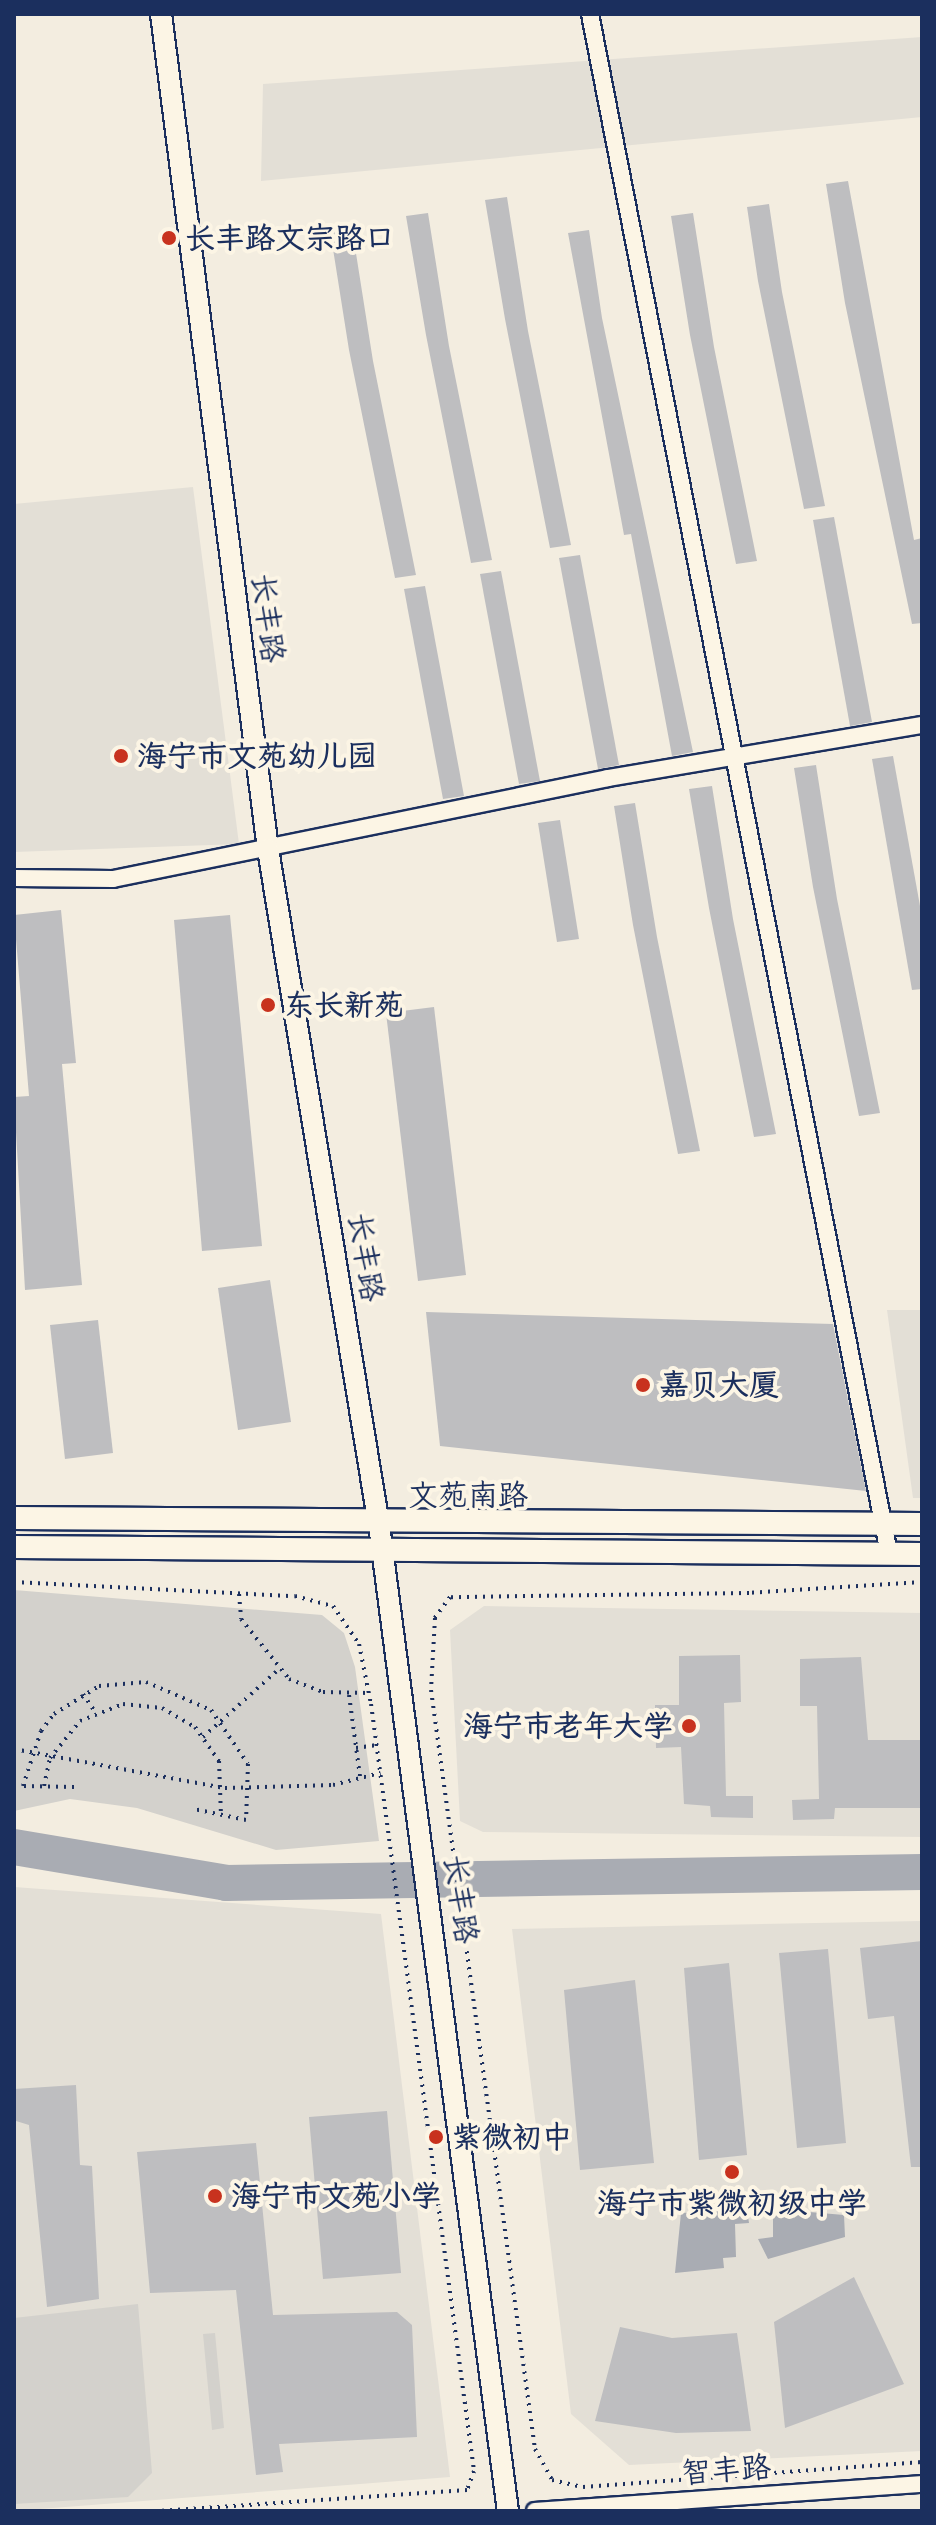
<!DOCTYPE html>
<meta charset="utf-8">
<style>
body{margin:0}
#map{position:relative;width:936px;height:2525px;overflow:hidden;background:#f3ede0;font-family:Itim,"LXGW WenKai TC",sans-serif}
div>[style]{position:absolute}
.built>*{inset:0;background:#e3dfd6}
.green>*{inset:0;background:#d3d1cc}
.water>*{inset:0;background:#a9acb3}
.river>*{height:36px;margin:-18px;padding:0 18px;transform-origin:18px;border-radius:18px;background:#a9acb3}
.building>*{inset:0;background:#bebec0}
.path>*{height:4px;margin-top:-2px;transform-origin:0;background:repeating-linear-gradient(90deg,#1b2f5e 0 2px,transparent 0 8px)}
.roads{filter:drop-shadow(2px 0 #1b2f5e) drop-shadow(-2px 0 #1b2f5e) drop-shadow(0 2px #1b2f5e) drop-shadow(0 -2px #1b2f5e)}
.minor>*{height:16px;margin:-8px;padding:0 8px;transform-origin:8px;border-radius:8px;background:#fcf5e5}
.tertiary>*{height:20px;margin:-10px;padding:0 10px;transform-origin:10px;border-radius:10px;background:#fcf5e5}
.secondary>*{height:22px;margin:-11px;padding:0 11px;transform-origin:11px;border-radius:11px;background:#fcf5e5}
.dots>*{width:22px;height:22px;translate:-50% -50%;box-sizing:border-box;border:4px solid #fcf5e5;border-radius:50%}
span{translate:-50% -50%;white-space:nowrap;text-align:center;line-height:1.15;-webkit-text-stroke:8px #fcf5e5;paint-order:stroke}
.poi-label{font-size:30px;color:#1b2f5e;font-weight:700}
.left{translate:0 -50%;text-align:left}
.right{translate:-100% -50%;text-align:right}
.street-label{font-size:30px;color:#1b2f5e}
.frame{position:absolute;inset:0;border:16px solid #1b2f5e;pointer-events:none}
</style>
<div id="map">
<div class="built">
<div style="clip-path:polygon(922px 37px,922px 117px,261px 181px,263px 84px)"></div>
<div style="clip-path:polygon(193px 487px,239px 844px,14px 852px,14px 504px)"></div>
<div style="clip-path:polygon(887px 1310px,922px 1310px,922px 1498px,913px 1498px)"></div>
<div style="clip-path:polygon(484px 1606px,922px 1613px,922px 1837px,483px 1832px,460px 1821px,450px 1630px)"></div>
<div style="clip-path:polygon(14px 1887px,381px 1914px,450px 2477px,14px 2511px)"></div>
<div style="clip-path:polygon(922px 1921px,922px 2451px,629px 2465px,571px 2414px,512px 1929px)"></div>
</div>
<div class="green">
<div style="clip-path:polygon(14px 1590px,322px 1615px,344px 1633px,355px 1667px,379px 1841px,276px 1850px,137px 1808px,70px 1799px,14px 1811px)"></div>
<div style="clip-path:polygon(138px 2304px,152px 2473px,128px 2497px,14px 2504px,14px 2318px)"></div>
<div style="clip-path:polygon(215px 2333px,224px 2428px,212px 2430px,203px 2334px)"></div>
</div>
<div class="water">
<div style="clip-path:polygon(747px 2210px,749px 2223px,735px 2224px,736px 2257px,723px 2258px,724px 2268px,675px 2273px,681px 2213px)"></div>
<div style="clip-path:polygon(809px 2212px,844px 2215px,845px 2237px,768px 2259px,758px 2239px,773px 2237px,773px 2215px)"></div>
</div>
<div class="river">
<div style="left:14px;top:1847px;width:215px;rotate:9.6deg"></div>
<div style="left:226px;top:1883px;width:696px;rotate:-0.91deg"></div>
</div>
<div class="building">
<div style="clip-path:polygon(848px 181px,914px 540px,922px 538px,922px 623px,912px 624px,845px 303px,826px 184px)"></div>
<div style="clip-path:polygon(507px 197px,528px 331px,571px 545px,550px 548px,505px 319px,485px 200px)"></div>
<div style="clip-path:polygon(769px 204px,782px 292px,825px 506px,804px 509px,758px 281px,747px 207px)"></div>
<div style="clip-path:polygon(428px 213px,449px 346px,492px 560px,471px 563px,426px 335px,406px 216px)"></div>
<div style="clip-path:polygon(693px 213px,714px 347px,757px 561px,736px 564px,690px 335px,671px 216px)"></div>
<div style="clip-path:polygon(352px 228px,373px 361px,416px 575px,395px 578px,349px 350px,330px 230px)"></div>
<div style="clip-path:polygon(589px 230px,602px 318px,693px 752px,672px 756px,631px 534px,624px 535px,568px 233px)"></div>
<div style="clip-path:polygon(834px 517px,872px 722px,850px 726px,813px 520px)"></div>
<div style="clip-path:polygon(580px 555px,619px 765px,598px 769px,559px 558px)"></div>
<div style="clip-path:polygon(501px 571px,540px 781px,519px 784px,480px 574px)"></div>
<div style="clip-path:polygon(425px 586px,464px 796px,443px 799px,404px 589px)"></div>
<div style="clip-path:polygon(893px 756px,922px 917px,922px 989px,912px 990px,872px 759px)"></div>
<div style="clip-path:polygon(816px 765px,837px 899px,880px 1113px,859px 1116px,813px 887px,794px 768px)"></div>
<div style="clip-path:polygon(712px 786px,733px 919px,776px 1134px,754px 1137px,709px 908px,689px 789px)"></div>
<div style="clip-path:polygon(635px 803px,657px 937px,700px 1151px,678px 1154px,633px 925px,614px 806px)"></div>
<div style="clip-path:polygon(560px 820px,579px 939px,557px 942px,538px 823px)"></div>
<div style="clip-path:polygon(61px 910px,76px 1063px,62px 1064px,82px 1285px,25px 1290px,14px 1097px,29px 1096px,14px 915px)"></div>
<div style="clip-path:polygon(230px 915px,262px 1246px,202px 1251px,174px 920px)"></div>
<div style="clip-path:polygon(434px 1007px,466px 1275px,418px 1281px,386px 1013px)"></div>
<div style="clip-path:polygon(270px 1280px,291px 1422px,238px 1430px,218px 1288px)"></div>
<div style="clip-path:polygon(426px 1312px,833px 1324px,866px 1491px,440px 1446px)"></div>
<div style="clip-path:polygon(98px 1320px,113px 1453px,65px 1459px,50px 1325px)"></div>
<div style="clip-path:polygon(740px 1655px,741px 1702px,724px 1703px,726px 1796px,753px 1796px,753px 1818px,711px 1817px,710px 1806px,684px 1804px,681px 1747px,656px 1748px,655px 1705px,679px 1705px,679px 1656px)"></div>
<div style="clip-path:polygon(861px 1657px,868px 1740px,922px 1740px,922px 1808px,835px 1808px,834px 1819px,793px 1820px,792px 1800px,819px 1799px,817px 1706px,800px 1706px,800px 1659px)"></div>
<div style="clip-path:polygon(922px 1941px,922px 2167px,911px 2167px,894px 2016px,868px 2019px,860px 1948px)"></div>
<div style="clip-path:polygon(828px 1949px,846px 2143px,797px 2148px,779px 1953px)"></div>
<div style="clip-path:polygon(729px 1963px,747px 2155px,699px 2160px,684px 1968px)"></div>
<div style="clip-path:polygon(635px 1980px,654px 2163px,580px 2170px,564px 1990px)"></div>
<div style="clip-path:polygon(76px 2085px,80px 2165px,92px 2166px,99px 2299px,47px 2307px,29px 2125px,16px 2121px,14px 2089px)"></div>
<div style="clip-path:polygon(387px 2111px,401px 2273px,323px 2279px,309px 2117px)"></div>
<div style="clip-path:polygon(256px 2143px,273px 2315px,397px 2312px,412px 2325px,417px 2437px,279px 2444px,283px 2472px,256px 2475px,236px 2290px,150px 2293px,137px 2152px)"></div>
<div style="clip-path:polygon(854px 2277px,904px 2384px,785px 2428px,774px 2322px)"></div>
<div style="clip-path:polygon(620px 2327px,672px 2338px,737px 2333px,751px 2431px,676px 2433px,595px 2421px)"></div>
</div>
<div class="path">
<div style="left:14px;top:1582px;width:281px;rotate:2.9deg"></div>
<div style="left:295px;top:1596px;width:39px;rotate:15deg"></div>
<div style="left:333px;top:1606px;width:46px;rotate:55.6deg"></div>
<div style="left:359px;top:1644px;width:61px;rotate:78.7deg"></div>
<div style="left:371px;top:1704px;width:774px;rotate:82.35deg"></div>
<div style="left:474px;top:2471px;width:20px;rotate:110deg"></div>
<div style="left:467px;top:2490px;width:306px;rotate:176.1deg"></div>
<div style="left:922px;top:1582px;width:173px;rotate:176.4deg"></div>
<div style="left:749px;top:1593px;width:299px;rotate:179.2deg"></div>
<div style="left:450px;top:1597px;width:26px;rotate:126deg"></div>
<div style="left:435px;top:1618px;width:72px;rotate:93.2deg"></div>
<div style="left:431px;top:1690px;width:766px;rotate:82.2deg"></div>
<div style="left:535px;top:2449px;width:35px;rotate:61deg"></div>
<div style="left:552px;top:2480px;width:32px;rotate:13deg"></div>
<div style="left:583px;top:2487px;width:340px;rotate:-4.2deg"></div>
<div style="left:239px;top:1594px;width:25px;rotate:85deg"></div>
<div style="left:241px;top:1619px;width:77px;rotate:51.3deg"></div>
<div style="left:289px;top:1679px;width:36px;rotate:21deg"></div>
<div style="left:323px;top:1692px;width:46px;rotate:1.2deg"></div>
<div style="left:83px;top:1694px;width:22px;rotate:56deg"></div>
<div style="left:349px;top:1695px;width:82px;rotate:82.3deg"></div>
<div style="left:203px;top:1737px;width:101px;rotate:-41.8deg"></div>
<div style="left:356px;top:1748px;width:21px;rotate:-8deg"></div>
<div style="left:14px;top:1749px;width:215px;rotate:10.5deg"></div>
<div style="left:225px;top:1788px;width:108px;rotate:-1.6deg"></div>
<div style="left:333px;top:1785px;width:49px;rotate:-14.3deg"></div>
<div style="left:44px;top:1786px;width:29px;rotate:-78deg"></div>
<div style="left:50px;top:1758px;width:48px;rotate:-51deg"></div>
<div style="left:80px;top:1721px;width:46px;rotate:-21.6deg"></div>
<div style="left:123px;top:1704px;width:39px;rotate:6deg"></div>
<div style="left:162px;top:1708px;width:38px;rotate:30deg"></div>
<div style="left:195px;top:1727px;width:42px;rotate:54.8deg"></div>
<div style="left:219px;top:1761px;width:54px;rotate:87.9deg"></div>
<div style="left:74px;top:1787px;width:51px;rotate:-178.9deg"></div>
<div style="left:23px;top:1786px;width:58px;rotate:-71.9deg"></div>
<div style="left:41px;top:1731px;width:21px;rotate:-53deg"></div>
<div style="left:54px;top:1714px;width:53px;rotate:-31.9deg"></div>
<div style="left:99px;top:1686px;width:47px;rotate:-4.9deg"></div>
<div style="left:146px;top:1682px;width:71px;rotate:23.3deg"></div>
<div style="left:211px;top:1710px;width:65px;rotate:55.6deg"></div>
<div style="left:248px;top:1764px;width:56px;rotate:92deg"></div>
<div style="left:246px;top:1820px;width:53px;rotate:-168.1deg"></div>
</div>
<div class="roads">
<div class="minor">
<div style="left:590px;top:14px;width:1569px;rotate:79.01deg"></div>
<div style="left:14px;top:878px;width:99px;rotate:0.6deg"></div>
<div style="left:113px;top:879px;width:505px;rotate:-11.53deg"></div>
<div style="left:608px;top:778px;width:318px;rotate:-9.6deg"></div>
<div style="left:535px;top:2511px;width:388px;rotate:-4deg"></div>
</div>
<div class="tertiary">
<div style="left:161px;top:14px;width:842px;rotate:82.7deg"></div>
<div style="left:268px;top:849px;width:685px;rotate:80.68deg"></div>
<div style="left:379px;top:1525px;width:994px;rotate:82.55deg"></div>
</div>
<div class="secondary">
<div style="left:14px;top:1518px;width:908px;rotate:0.38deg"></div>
<div style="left:14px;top:1547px;width:908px;rotate:0.44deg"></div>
</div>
</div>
<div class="dots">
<div style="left:169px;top:238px;background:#c8321e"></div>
<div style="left:121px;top:756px;background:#c8321e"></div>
<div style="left:268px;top:1005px;background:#c8321e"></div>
<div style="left:643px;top:1385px;background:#c8321e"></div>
<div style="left:689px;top:1726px;background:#c8321e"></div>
<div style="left:436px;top:2137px;background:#c8321e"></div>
<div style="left:732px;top:2172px;background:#c8321e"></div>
<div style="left:215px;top:2196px;background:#c8321e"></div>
</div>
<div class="poi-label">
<span class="left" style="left:185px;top:238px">长丰路文宗路口</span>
<span class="left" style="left:137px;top:756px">海宁市文苑幼儿园</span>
<span class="left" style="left:284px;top:1005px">东长新苑</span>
<span class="left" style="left:659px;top:1385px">嘉贝大厦</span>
<span class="right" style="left:673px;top:1726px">海宁市老年大学</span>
<span class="left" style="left:452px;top:2137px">紫微初中</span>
<span class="left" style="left:231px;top:2196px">海宁市文苑小学</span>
<span style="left:732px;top:2203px">海宁市紫微初级中学</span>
</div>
<div class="street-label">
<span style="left:268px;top:618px;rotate:83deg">长丰路</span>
<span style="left:366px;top:1257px;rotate:81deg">长丰路</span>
<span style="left:468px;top:1495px">文苑南路</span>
<span style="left:461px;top:1899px;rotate:82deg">长丰路</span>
<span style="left:726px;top:2470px;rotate:-4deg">智丰路</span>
</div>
<div class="frame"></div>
</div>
